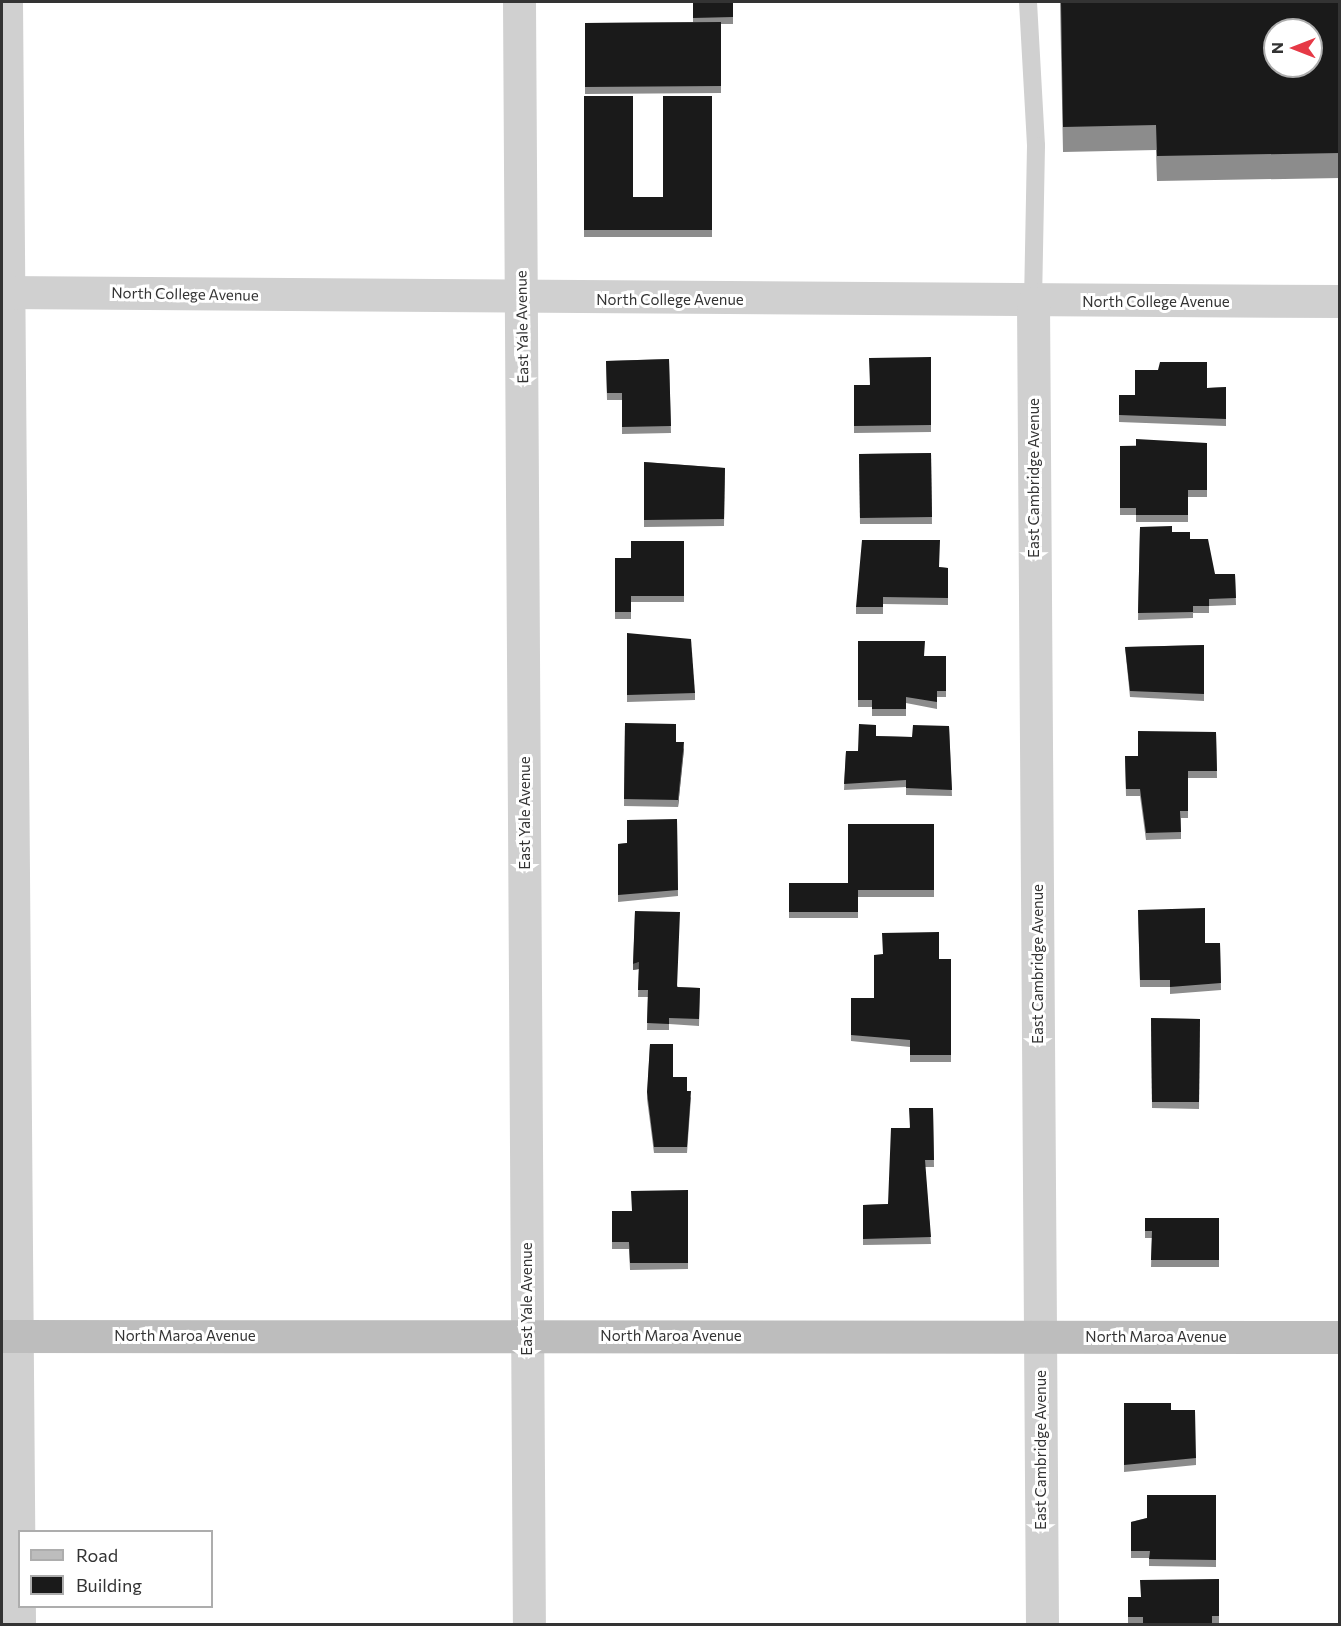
<!DOCTYPE html>
<style>
body{margin:0}
#map{position:relative;width:1341px;height:1626px;overflow:hidden;background:#fff;font-family:Commissioner,sans-serif}
div>[style]{position:absolute}
.service>*{height:18px;margin:-9px;padding:0 9px;transform-origin:9px;border-radius:9px;background:#d0d0d0}
.minor>*{height:33px;margin:-16.5px;padding:0 16.5px;transform-origin:16.5px;border-radius:16.5px;background:#d0d0d0}
.secondary>*{height:33px;margin:-16.5px;padding:0 16.5px;transform-origin:16.5px;border-radius:16.5px;background:#bdbdbd}
.wall>*{inset:0;background:#8c8c8c}
.shaded-wall>*{inset:0;background:#5f5f5f}
.building>*{inset:0;background:#1a1a1a}
span{translate:-50% -50%;white-space:nowrap;text-align:center;line-height:1.15;-webkit-text-stroke:6px #fff;paint-order:stroke}
.street-label{font-size:15px;color:#333}
.frame{position:absolute;inset:0;border:3px solid #333;pointer-events:none}
.legend{position:absolute;left:18px;top:1530px;width:195px;height:78px;box-sizing:border-box;background:#fff;border:2px solid #adadad;margin:0;padding:8px 10px;list-style:none;font-size:18px;color:#333}
.legend li{display:flex;align-items:center;gap:12px;height:30px}
.legend b{width:30px;border:2px solid #adadad}
.north{position:absolute;left:1263px;top:18px;width:60px;height:60px;box-sizing:border-box;background:#fff;border:2px solid #adadad;border-radius:50%;rotate:270deg;font-size:16px;font-weight:700;line-height:24px;text-align:center;color:#333}
.north::after{content:'';display:block;margin:auto;width:21px;height:27px;background:#e63946;clip-path:polygon(50% 0,100% 100%,50% 72%,0 100%)}
</style>
<div id="map">
<div class="service">
<div style="left:1028px;top:2px;width:144px;rotate:86.8deg"></div>
<div style="left:1036px;top:146px;width:157px;rotate:91.1deg"></div>
</div>
<div class="minor">
<div style="left:6px;top:2px;width:1622px;rotate:89.54deg"></div>
<div style="left:519px;top:2px;width:1622px;rotate:89.65deg"></div>
<div style="left:2px;top:292px;width:1338px;rotate:0.39deg"></div>
<div style="left:1033px;top:303px;width:1321px;rotate:89.61deg"></div>
</div>
<div class="secondary">
<div style="left:2px;top:1336px;width:1338px;rotate:0.04deg"></div>
</div>
<div class="wall">
<div style="clip-path:polygon(693px 2px,733px 2px,733px 24px,721px 24px,721px 93px,585px 94px,585px 23px,693px 22px)"></div>
<div style="clip-path:polygon(1060px 2px,1340px 2px,1340px 178px,1157px 181px,1156px 150px,1063px 152px)"></div>
<div style="clip-path:polygon(584px 96px,633px 197px,663px 197px,712px 96px,712px 237px,584px 237px)"></div>
<div style="clip-path:polygon(931px 357px,931px 432px,854px 433px,854px 385px,869px 385px)"></div>
<div style="clip-path:polygon(669px 359px,671px 433px,622px 434px,622px 400px,607px 400px,606px 361px)"></div>
<div style="clip-path:polygon(1226px 387px,1226px 426px,1119px 422px,1119px 395px,1135px 395px,1207px 388px)"></div>
<div style="clip-path:polygon(1207px 443px,1207px 497px,1188px 497px,1188px 522px,1136px 522px,1136px 515px,1120px 515px,1120px 446px)"></div>
<div style="clip-path:polygon(931px 453px,932px 524px,860px 524px,859px 454px)"></div>
<div style="clip-path:polygon(644px 462px,725px 468px,724px 526px,644px 527px)"></div>
<div style="clip-path:polygon(1140px 527px,1172px 532px,1190px 539px,1215px 574px,1235px 574px,1236px 605px,1209px 606px,1209px 613px,1193px 613px,1193px 618px,1138px 620px)"></div>
<div style="clip-path:polygon(684px 541px,684px 602px,631px 602px,631px 619px,615px 619px,615px 558px,631px 558px)"></div>
<div style="clip-path:polygon(939px 567px,948px 568px,948px 605px,883px 604px,883px 614px,856px 614px,856px 607px)"></div>
<div style="clip-path:polygon(627px 633px,695px 693px,695px 700px,627px 702px)"></div>
<div style="clip-path:polygon(858px 641px,925px 656px,946px 656px,946px 697px,937px 697px,937px 709px,906px 703px,906px 716px,872px 716px,872px 707px,858px 707px)"></div>
<div style="clip-path:polygon(1204px 645px,1204px 701px,1130px 697px,1125px 647px)"></div>
<div style="clip-path:polygon(625px 723px,684px 749px,678px 807px,624px 806px)"></div>
<div style="clip-path:polygon(949px 726px,952px 796px,906px 795px,906px 787px,844px 790px,846px 751px,858px 751px,876px 736px,912px 737px)"></div>
<div style="clip-path:polygon(1216px 732px,1217px 778px,1188px 778px,1188px 818px,1181px 818px,1181px 839px,1146px 840px,1140px 796px,1126px 796px,1125px 756px,1138px 756px)"></div>
<div style="clip-path:polygon(677px 819px,678px 896px,618px 902px,618px 844px,627px 843px)"></div>
<div style="clip-path:polygon(934px 824px,934px 897px,858px 897px,858px 918px,789px 918px,789px 883px,848px 883px)"></div>
<div style="clip-path:polygon(1138px 910px,1205px 943px,1220px 943px,1221px 990px,1170px 994px,1170px 987px,1140px 987px)"></div>
<div style="clip-path:polygon(635px 911px,678px 987px,700px 988px,699px 1026px,669px 1024px,669px 1030px,647px 1030px,648px 997px,638px 997px,639px 969px,633px 970px)"></div>
<div style="clip-path:polygon(939px 959px,951px 959px,951px 1062px,910px 1062px,910px 1047px,851px 1041px,851px 998px,874px 998px)"></div>
<div style="clip-path:polygon(1151px 1018px,1200px 1019px,1199px 1109px,1152px 1108px)"></div>
<div style="clip-path:polygon(650px 1044px,673px 1077px,687px 1091px,691px 1098px,687px 1153px,654px 1153px,647px 1099px)"></div>
<div style="clip-path:polygon(933px 1108px,934px 1167px,925px 1167px,931px 1244px,863px 1245px,863px 1205px,888px 1204px,909px 1128px)"></div>
<div style="clip-path:polygon(688px 1190px,688px 1269px,630px 1270px,629px 1249px,612px 1249px,612px 1211px,632px 1211px)"></div>
<div style="clip-path:polygon(1145px 1218px,1219px 1218px,1219px 1267px,1151px 1267px,1152px 1238px,1145px 1238px)"></div>
<div style="clip-path:polygon(1124px 1403px,1171px 1410px,1196px 1458px,1196px 1465px,1124px 1472px)"></div>
<div style="clip-path:polygon(1216px 1495px,1216px 1567px,1149px 1566px,1149px 1558px,1131px 1558px,1131px 1522px,1147px 1518px)"></div>
<div style="clip-path:polygon(1219px 1579px,1219px 1623px,1128px 1624px,1128px 1597px,1141px 1597px)"></div>
</div>
<div class="shaded-wall">
<div style="clip-path:polygon(684px 742px,684px 749px,678px 807px,678px 800px)"></div>
<div style="clip-path:polygon(639px 962px,639px 969px,633px 970px,633px 964px)"></div>
</div>
<div class="building">
<div style="clip-path:polygon(693px 2px,733px 2px,733px 17px,693px 18px)"></div>
<div style="clip-path:polygon(evenodd,1061px 2px,1340px 2px,1340px 153px,1157px 156px,1156px 125px,1063px 127px,1061px 2px,1275px 30px,1311px 30px,1311px 66px,1275px 66px,1275px 30px)"></div>
<div style="clip-path:polygon(721px 22px,721px 86px,585px 87px,585px 23px)"></div>
<div style="clip-path:polygon(584px 96px,633px 96px,633px 197px,663px 197px,663px 96px,712px 96px,712px 230px,584px 230px)"></div>
<div style="clip-path:polygon(931px 357px,931px 425px,854px 426px,854px 385px,870px 385px,869px 358px)"></div>
<div style="clip-path:polygon(669px 359px,671px 426px,622px 427px,622px 393px,607px 393px,606px 361px)"></div>
<div style="clip-path:polygon(1160px 362px,1207px 362px,1207px 388px,1226px 387px,1226px 419px,1119px 415px,1119px 395px,1135px 395px,1135px 370px,1158px 370px)"></div>
<div style="clip-path:polygon(1136px 439px,1207px 443px,1207px 490px,1188px 490px,1188px 515px,1136px 515px,1136px 508px,1120px 508px,1120px 446px,1136px 446px)"></div>
<div style="clip-path:polygon(931px 453px,932px 517px,860px 518px,859px 454px)"></div>
<div style="clip-path:polygon(644px 462px,725px 468px,724px 519px,644px 520px)"></div>
<div style="clip-path:polygon(1172px 526px,1172px 532px,1190px 532px,1190px 539px,1208px 539px,1215px 574px,1235px 574px,1236px 598px,1209px 599px,1209px 606px,1193px 606px,1193px 612px,1138px 613px,1140px 527px)"></div>
<div style="clip-path:polygon(862px 540px,940px 540px,939px 567px,948px 568px,948px 598px,883px 597px,883px 607px,856px 607px)"></div>
<div style="clip-path:polygon(631px 541px,684px 541px,684px 596px,631px 596px,631px 612px,615px 612px,615px 558px,631px 558px)"></div>
<div style="clip-path:polygon(627px 633px,691px 639px,695px 693px,627px 695px)"></div>
<div style="clip-path:polygon(858px 641px,925px 641px,924px 656px,946px 656px,946px 691px,937px 691px,937px 702px,906px 697px,906px 709px,872px 709px,872px 700px,858px 700px)"></div>
<div style="clip-path:polygon(1204px 645px,1204px 694px,1130px 691px,1125px 647px)"></div>
<div style="clip-path:polygon(625px 723px,676px 724px,676px 742px,684px 742px,678px 800px,624px 799px)"></div>
<div style="clip-path:polygon(859px 724px,876px 725px,876px 736px,912px 737px,913px 725px,949px 726px,952px 790px,906px 788px,906px 780px,844px 784px,846px 751px,858px 751px)"></div>
<div style="clip-path:polygon(1138px 731px,1216px 732px,1217px 771px,1188px 771px,1188px 811px,1180px 811px,1181px 832px,1146px 833px,1140px 789px,1126px 789px,1125px 756px,1138px 756px)"></div>
<div style="clip-path:polygon(677px 819px,678px 890px,618px 895px,618px 844px,627px 843px,627px 820px)"></div>
<div style="clip-path:polygon(848px 824px,934px 824px,934px 890px,858px 890px,858px 912px,789px 912px,789px 883px,848px 883px)"></div>
<div style="clip-path:polygon(1205px 908px,1205px 943px,1220px 943px,1221px 983px,1170px 987px,1170px 980px,1140px 980px,1138px 910px)"></div>
<div style="clip-path:polygon(635px 911px,680px 912px,677px 987px,700px 988px,699px 1019px,669px 1018px,669px 1024px,647px 1023px,648px 990px,638px 990px,639px 962px,633px 964px)"></div>
<div style="clip-path:polygon(939px 932px,939px 959px,951px 959px,951px 1055px,910px 1055px,910px 1040px,851px 1035px,851px 998px,874px 998px,874px 955px,883px 954px,882px 933px)"></div>
<div style="clip-path:polygon(1151px 1018px,1200px 1019px,1199px 1102px,1152px 1102px)"></div>
<div style="clip-path:polygon(650px 1044px,673px 1044px,673px 1077px,687px 1077px,687px 1091px,691px 1091px,687px 1147px,654px 1147px,647px 1092px)"></div>
<div style="clip-path:polygon(909px 1108px,933px 1108px,934px 1160px,925px 1160px,931px 1237px,863px 1239px,863px 1205px,888px 1204px,891px 1128px,910px 1128px)"></div>
<div style="clip-path:polygon(688px 1190px,688px 1263px,630px 1263px,629px 1242px,612px 1242px,612px 1211px,632px 1211px,631px 1191px)"></div>
<div style="clip-path:polygon(1145px 1218px,1219px 1218px,1219px 1260px,1151px 1260px,1152px 1231px,1145px 1231px)"></div>
<div style="clip-path:polygon(1124px 1403px,1171px 1403px,1171px 1410px,1195px 1410px,1196px 1458px,1124px 1465px)"></div>
<div style="clip-path:polygon(1147px 1495px,1216px 1495px,1216px 1560px,1149px 1559px,1150px 1551px,1131px 1551px,1131px 1522px,1147px 1518px)"></div>
<div style="clip-path:polygon(1219px 1579px,1219px 1616px,1212px 1616px,1212px 1624px,1143px 1624px,1143px 1617px,1128px 1617px,1128px 1597px,1141px 1597px,1140px 1580px)"></div>
</div>
<div class="street-label">
<span style="left:185px;top:294px;rotate:1deg">North College Avenue</span>
<span style="left:670px;top:300px">North College Avenue</span>
<span style="left:1156px;top:302px">North College Avenue</span>
<span style="left:522px;top:327px;rotate:-91deg">East Yale Avenue</span>
<span style="left:1034px;top:478px;rotate:-90deg">East Cambridge Avenue</span>
<span style="left:525px;top:813px;rotate:-90deg">East Yale Avenue</span>
<span style="left:1038px;top:964px;rotate:-90deg">East Cambridge Avenue</span>
<span style="left:527px;top:1299px;rotate:-90deg">East Yale Avenue</span>
<span style="left:185px;top:1336px">North Maroa Avenue</span>
<span style="left:671px;top:1336px">North Maroa Avenue</span>
<span style="left:1156px;top:1337px">North Maroa Avenue</span>
<span style="left:1041px;top:1450px;rotate:-90deg">East Cambridge Avenue</span>
</div>
<div class="frame"></div>
<ul class="legend">
<li><b style="height:8px;background:#bdbdbd"></b>Road</li>
<li><b style="height:16px;background:#1a1a1a"></b>Building</li>
</ul>
<div class="north">N</div>
</div>
